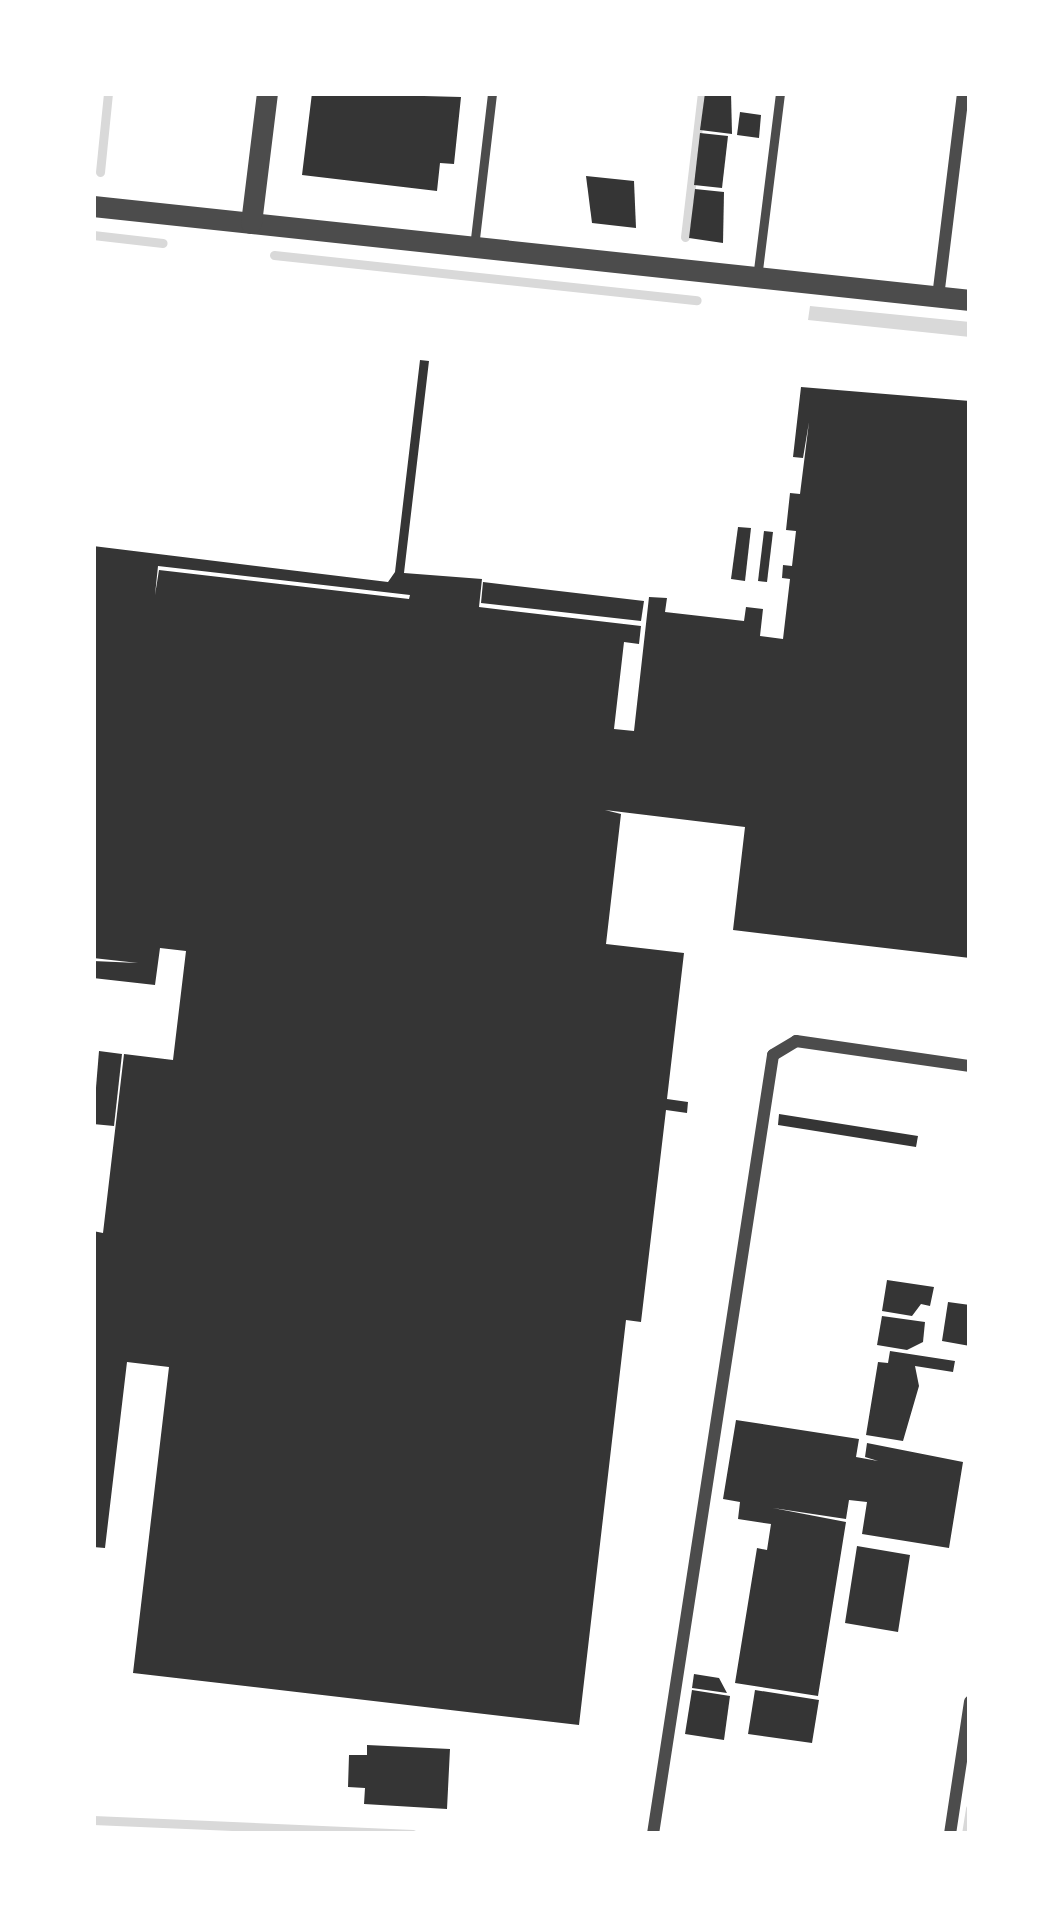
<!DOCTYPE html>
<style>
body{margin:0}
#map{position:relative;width:1063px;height:1927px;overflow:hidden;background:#fff;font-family:"Golos Text",sans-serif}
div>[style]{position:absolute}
.water>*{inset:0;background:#d9d9d9}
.stream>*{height:9px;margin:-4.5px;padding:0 4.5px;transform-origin:4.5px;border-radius:4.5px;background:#d9d9d9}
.building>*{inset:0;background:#353535}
.service>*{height:9px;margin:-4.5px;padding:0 4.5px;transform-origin:4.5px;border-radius:4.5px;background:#4c4c4c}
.minor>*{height:12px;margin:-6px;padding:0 6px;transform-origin:6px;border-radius:6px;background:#4c4c4c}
.tertiary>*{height:21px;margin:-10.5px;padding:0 10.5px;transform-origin:10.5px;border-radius:10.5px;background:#4c4c4c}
span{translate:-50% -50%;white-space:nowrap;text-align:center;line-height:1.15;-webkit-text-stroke:12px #fff;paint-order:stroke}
.frame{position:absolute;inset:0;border:96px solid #fff;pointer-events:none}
</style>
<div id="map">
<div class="water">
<div style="clip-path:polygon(810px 306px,970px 322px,970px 337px,808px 320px)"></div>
</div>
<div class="stream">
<div style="left:100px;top:172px;width:79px;rotate:-84.2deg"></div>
<div style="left:93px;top:235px;width:70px;rotate:6.5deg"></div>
<div style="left:685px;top:237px;width:145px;rotate:-83.3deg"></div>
<div style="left:274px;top:255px;width:425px;rotate:6.1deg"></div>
<div style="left:93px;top:1820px;width:320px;rotate:2.5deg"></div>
<div style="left:966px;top:1834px;width:26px;rotate:-81deg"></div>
</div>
<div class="building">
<div style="clip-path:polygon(312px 93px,461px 97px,454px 164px,440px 163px,437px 191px,302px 175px)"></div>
<div style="clip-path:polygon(705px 93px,731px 93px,732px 134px,700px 130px)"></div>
<div style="clip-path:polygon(740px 112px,761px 115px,759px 138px,737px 135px)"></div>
<div style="clip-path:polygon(700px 133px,728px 136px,722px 188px,694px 185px)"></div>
<div style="clip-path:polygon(586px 176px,634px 181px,636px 228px,592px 223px)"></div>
<div style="clip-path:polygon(695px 189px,724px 192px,723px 243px,689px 238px)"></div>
<div style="clip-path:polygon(evenodd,420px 360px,429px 361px,404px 573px,482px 579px,479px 607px,641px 626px,639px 644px,624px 642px,614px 729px,634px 731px,649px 597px,667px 598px,665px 612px,744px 621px,746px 607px,763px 609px,760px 636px,783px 639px,790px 579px,782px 578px,783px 565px,792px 566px,796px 531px,786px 530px,790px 493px,800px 494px,809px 422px,803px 458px,793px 457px,801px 387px,970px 401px,970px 958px,733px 930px,745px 827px,605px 810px,621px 814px,606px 944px,684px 953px,667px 1099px,688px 1102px,687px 1113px,666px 1110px,641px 1322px,626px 1320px,579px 1725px,133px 1673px,169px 1367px,127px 1362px,105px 1548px,93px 1547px,93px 1231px,103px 1233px,124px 1054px,173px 1060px,186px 951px,160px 948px,155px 985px,93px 978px,93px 961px,138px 963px,93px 958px,93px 546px,388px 582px,395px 572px,420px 360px,158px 566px,410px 595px,409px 599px,159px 570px,155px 595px,158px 566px)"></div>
<div style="clip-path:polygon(738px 527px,751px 528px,745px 581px,731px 579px)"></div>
<div style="clip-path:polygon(764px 531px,773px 532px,767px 582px,758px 581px)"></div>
<div style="clip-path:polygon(483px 582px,644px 601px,641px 621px,481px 603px)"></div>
<div style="clip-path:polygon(99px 1051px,122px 1054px,114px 1126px,93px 1124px)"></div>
<div style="clip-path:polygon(779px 1114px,918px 1136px,916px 1147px,778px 1125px)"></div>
<div style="clip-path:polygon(887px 1280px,934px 1287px,930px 1306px,921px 1304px,912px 1316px,882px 1311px)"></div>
<div style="clip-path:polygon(948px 1302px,970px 1305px,970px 1346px,942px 1341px)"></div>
<div style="clip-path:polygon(882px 1316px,925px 1322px,923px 1342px,907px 1350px,877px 1345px)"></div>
<div style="clip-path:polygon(890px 1351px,955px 1361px,953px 1372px,915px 1366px,919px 1386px,903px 1441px,866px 1435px,878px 1362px,888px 1363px)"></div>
<div style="clip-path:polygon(736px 1420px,859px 1439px,856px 1457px,878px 1461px,865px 1457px,867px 1443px,963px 1462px,949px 1548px,862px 1534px,867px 1502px,849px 1500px,846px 1519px,773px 1508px,846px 1522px,818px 1696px,735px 1683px,757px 1548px,767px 1550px,771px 1524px,738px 1519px,740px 1502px,723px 1499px)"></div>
<div style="clip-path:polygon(857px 1546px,910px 1555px,898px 1632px,845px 1623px)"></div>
<div style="clip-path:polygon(694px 1674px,719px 1678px,727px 1693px,692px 1688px)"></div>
<div style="clip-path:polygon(692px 1690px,730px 1696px,724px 1740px,685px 1734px)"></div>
<div style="clip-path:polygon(755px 1690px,819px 1700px,812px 1743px,748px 1734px)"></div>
<div style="clip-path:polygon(367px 1745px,450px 1749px,447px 1809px,364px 1804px,365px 1788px,348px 1787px,349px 1755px,367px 1755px)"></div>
</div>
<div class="service">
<div style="left:474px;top:247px;width:155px;rotate:-83.3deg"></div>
<div style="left:757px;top:278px;width:186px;rotate:-82.9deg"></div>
</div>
<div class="minor">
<div style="left:938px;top:297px;width:206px;rotate:-83deg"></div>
<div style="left:653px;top:1834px;width:788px;rotate:-81.24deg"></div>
<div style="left:773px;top:1055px;width:27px;rotate:-31deg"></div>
<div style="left:796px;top:1041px;width:176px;rotate:8.2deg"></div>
<div style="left:950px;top:1834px;width:134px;rotate:-81.4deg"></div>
</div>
<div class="tertiary">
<div style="left:93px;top:206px;width:882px;rotate:6.12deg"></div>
<div style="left:251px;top:223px;width:131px;rotate:-83deg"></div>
</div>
<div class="frame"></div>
</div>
